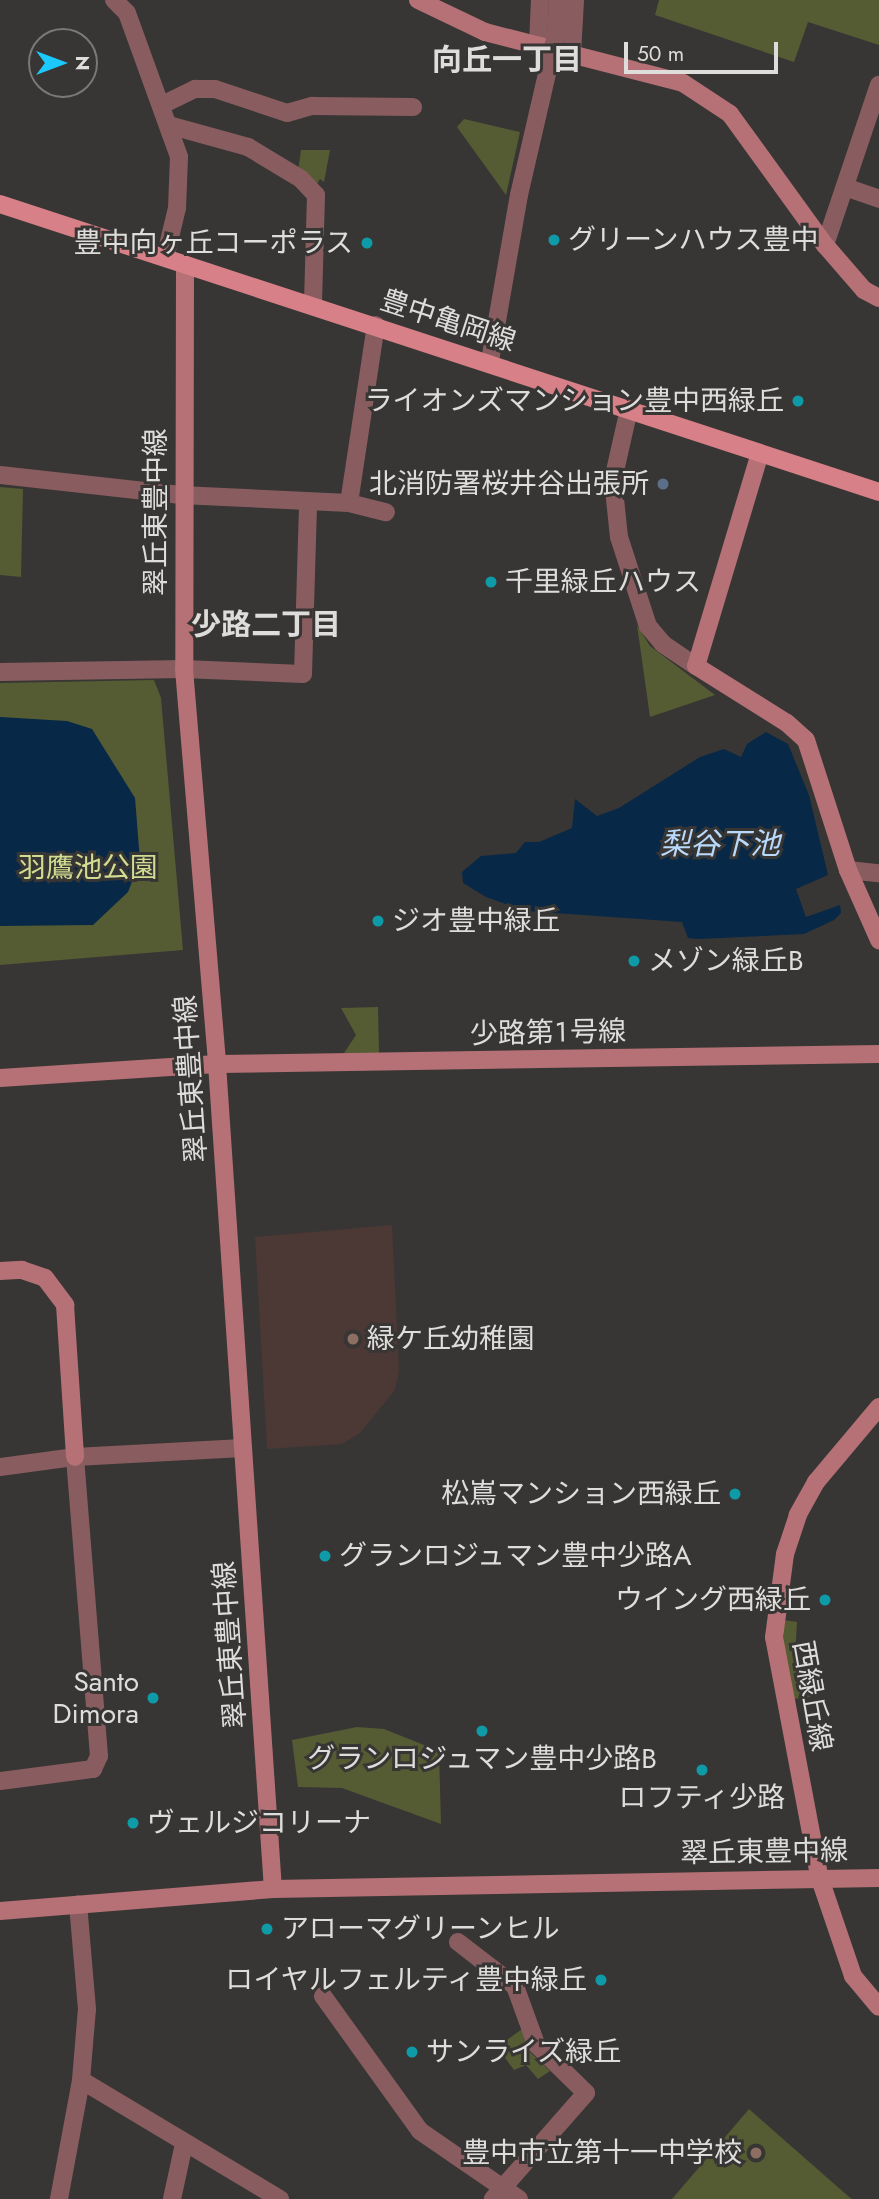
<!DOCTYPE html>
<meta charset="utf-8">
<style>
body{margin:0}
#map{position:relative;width:879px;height:2199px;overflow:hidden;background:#383634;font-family:Jost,"Noto Sans JP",sans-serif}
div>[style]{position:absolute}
.education>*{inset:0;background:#4c3834}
.green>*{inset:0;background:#555b33}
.water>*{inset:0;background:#072847}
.street>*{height:18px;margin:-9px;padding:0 9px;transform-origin:9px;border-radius:9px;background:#895d60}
.secondary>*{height:18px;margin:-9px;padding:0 9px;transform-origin:9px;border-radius:9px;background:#b67176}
.primary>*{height:18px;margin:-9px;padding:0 9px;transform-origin:9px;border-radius:9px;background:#d88087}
.street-bridge>*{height:18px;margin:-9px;padding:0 9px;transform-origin:9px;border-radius:9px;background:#895d60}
.dots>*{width:19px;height:19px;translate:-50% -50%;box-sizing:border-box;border:4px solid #383634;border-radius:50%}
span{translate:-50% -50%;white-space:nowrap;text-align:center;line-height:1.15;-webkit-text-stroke:6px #383634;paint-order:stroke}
.poi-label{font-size:28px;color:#dedddb}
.left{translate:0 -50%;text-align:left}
.right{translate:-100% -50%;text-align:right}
.street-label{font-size:28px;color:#dedddb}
.park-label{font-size:28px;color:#d0dd91}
.neighbourhood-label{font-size:30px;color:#dedddb;font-weight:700}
.water-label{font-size:30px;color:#b9d9fc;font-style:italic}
.north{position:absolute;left:28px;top:28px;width:70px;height:70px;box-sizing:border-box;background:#383634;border:2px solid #7a7977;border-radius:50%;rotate:90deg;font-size:19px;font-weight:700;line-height:28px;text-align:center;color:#dedddb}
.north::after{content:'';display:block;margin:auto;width:24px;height:32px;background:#1cc9fc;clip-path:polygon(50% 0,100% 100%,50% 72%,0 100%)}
.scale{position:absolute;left:624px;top:42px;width:154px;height:32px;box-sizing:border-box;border:4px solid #dedddb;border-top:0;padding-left:9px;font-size:21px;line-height:24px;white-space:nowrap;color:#dedddb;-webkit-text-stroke:5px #383634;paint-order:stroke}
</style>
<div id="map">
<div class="education">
<div style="clip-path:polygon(392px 1225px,399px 1371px,395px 1390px,360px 1433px,342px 1444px,267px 1449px,255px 1237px)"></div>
</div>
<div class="green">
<div style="clip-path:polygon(659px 0,879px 0,879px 45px,808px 22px,794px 62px,655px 15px)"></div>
<div style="clip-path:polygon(464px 119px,520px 132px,506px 195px,457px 127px)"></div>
<div style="clip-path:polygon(301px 150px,330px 150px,324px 182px,320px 179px,317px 184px,298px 171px)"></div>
<div style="clip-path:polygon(0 487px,23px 489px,21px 577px,0 575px)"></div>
<div style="clip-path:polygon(637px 625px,650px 646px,715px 695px,650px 717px)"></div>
<div style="clip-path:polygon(154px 680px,161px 698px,183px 950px,0 965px,0 683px)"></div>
<div style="clip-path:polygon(378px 1007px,379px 1053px,344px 1053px,356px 1035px,341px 1008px)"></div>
<div style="clip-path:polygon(783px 1620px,797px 1622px,795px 1657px,813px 1659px,816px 1696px,794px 1699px,784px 1661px)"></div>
<div style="clip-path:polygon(357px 1727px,384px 1729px,439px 1751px,441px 1824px,342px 1788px,298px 1787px,292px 1740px)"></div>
<div style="clip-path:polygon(525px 2027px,530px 2052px,550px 2071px,538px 2079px,526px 2065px,514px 2070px,497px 2047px)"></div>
<div style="clip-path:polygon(749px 2109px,848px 2196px,852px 2199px,672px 2199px)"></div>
</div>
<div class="water">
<div style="clip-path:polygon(0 717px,67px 721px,92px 729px,135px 798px,140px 861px,128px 892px,93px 925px,0 926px)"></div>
<div style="clip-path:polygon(766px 732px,788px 744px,809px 795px,828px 875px,796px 889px,806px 917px,840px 905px,841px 913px,834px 920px,804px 934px,698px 939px,688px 938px,682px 922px,526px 911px,486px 897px,463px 883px,462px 872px,481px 856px,516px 853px,525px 842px,539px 842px,572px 828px,575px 799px,597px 816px,619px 808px,700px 757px,724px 749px,741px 757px,747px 744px)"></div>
</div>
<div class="street">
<div style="left:114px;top:0;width:18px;rotate:45deg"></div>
<div style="left:127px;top:13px;width:153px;rotate:70.1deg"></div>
<div style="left:179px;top:157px;width:51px;rotate:92.2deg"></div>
<div style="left:177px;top:208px;width:51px;rotate:103.5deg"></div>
<div style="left:538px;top:45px;width:45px;rotate:-87.5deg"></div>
<div style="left:572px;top:54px;width:54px;rotate:-86.8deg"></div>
<div style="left:162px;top:105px;width:37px;rotate:-26deg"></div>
<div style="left:195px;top:89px;width:20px"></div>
<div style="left:215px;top:89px;width:76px;rotate:18.4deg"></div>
<div style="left:287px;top:113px;width:26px;rotate:-16deg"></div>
<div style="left:312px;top:106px;width:101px;rotate:0.6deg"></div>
<div style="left:172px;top:126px;width:79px;rotate:15.4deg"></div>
<div style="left:248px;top:147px;width:62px;rotate:31.1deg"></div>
<div style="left:301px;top:179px;width:22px;rotate:47deg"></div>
<div style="left:316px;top:195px;width:110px;rotate:91.6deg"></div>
<div style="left:845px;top:187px;width:36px;rotate:19deg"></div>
<div style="left:825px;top:245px;width:169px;rotate:-71.4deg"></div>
<div style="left:490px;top:361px;width:169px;rotate:-80.1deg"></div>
<div style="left:629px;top:409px;width:73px;rotate:102.7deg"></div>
<div style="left:613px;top:480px;width:57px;rotate:84deg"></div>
<div style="left:619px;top:537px;width:94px;rotate:72deg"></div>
<div style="left:648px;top:626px;width:23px;rotate:50deg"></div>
<div style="left:663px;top:644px;width:40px;rotate:34deg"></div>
<div style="left:0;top:475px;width:182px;rotate:6.3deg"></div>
<div style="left:181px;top:495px;width:168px;rotate:2.7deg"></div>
<div style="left:349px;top:503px;width:38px;rotate:14deg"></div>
<div style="left:349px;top:503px;width:180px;rotate:-81.4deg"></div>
<div style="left:0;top:672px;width:184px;rotate:-0.9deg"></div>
<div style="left:184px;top:669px;width:119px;rotate:2.4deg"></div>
<div style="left:303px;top:674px;width:171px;rotate:-88.3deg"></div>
<div style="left:848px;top:870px;width:31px;rotate:6deg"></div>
<div style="left:0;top:1467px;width:76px;rotate:-7.6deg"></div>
<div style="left:75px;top:1457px;width:168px;rotate:-3.1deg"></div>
<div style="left:0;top:1781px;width:94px;rotate:-7.4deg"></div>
<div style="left:93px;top:1769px;width:14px;rotate:-65deg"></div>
<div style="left:99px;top:1756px;width:300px;rotate:-94.6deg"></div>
<div style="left:458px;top:1942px;width:72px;rotate:37.7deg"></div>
<div style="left:515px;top:1986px;width:62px;rotate:70.1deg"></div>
<div style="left:536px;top:2044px;width:70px;rotate:44.4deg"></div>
<div style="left:586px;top:2093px;width:141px;rotate:131.3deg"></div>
<div style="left:323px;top:1996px;width:166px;rotate:54.3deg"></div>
<div style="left:420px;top:2131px;width:120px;rotate:34.5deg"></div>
<div style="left:81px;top:2080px;width:232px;rotate:30.9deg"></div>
<div style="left:59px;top:2199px;width:121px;rotate:-79.5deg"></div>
<div style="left:81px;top:2080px;width:71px;rotate:-85.2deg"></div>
<div style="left:87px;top:2009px;width:105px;rotate:-94.9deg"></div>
<div style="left:172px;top:2199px;width:56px;rotate:-77.7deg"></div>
</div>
<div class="secondary">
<div style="left:418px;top:0;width:74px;rotate:25.5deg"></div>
<div style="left:485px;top:32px;width:204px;rotate:14.4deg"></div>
<div style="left:683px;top:83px;width:56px;rotate:33.4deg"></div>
<div style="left:730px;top:114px;width:162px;rotate:54.1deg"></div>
<div style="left:825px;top:245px;width:60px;rotate:49.1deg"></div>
<div style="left:864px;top:290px;width:17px;rotate:28deg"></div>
<div style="left:185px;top:265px;width:404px;rotate:90.1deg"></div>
<div style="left:184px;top:669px;width:396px;rotate:85.2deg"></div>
<div style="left:217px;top:1064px;width:827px;rotate:86.12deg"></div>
<div style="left:760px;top:453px;width:222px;rotate:106.7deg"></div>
<div style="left:696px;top:666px;width:107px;rotate:32.1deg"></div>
<div style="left:787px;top:723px;width:25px;rotate:42deg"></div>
<div style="left:806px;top:740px;width:137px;rotate:72.1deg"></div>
<div style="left:848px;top:870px;width:77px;rotate:66.1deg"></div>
<div style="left:0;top:1078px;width:217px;rotate:-3.7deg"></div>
<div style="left:217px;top:1064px;width:662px;rotate:-0.87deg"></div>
<div style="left:0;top:1271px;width:22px;rotate:-3deg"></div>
<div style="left:22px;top:1270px;width:24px;rotate:19deg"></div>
<div style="left:45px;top:1278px;width:34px;rotate:53deg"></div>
<div style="left:65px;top:1305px;width:152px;rotate:86.2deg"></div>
<div style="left:879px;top:1407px;width:98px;rotate:130deg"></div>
<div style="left:816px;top:1482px;width:38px;rotate:119deg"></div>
<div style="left:798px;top:1515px;width:41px;rotate:108.4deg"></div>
<div style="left:785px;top:1554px;width:84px;rotate:97.5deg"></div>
<div style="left:774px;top:1637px;width:243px;rotate:79.3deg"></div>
<div style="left:819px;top:1876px;width:106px;rotate:71.2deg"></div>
<div style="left:853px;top:1976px;width:40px;rotate:50deg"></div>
<div style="left:0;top:1911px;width:274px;rotate:-4.6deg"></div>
<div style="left:273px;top:1889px;width:606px;rotate:-1.04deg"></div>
</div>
<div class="primary">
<div style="left:0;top:204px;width:925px;rotate:18.14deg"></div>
</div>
<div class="street-bridge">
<div style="left:519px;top:195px;width:164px;rotate:-77deg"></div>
<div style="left:556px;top:35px;width:35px;rotate:-87deg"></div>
</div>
<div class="dots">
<div style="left:554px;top:240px;background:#0f9aa8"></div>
<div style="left:367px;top:243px;background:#0f9aa8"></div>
<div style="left:798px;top:401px;background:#0f9aa8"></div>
<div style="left:663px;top:484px;background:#5c6f8a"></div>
<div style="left:491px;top:582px;background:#0f9aa8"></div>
<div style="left:378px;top:921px;background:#0f9aa8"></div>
<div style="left:634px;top:961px;background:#0f9aa8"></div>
<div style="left:353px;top:1339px;background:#8d6e63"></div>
<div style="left:735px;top:1494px;background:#0f9aa8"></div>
<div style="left:325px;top:1556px;background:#0f9aa8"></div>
<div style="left:825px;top:1600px;background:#0f9aa8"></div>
<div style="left:153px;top:1698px;background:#0f9aa8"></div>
<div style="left:482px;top:1731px;background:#0f9aa8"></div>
<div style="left:702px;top:1770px;background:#0f9aa8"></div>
<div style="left:133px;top:1823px;background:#0f9aa8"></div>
<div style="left:267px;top:1929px;background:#0f9aa8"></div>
<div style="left:601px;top:1980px;background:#0f9aa8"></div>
<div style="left:412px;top:2052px;background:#0f9aa8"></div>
<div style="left:756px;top:2153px;background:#8d6e63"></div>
</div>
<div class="poi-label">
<span class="left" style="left:568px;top:240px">グリーンハウス豊中</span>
<span class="right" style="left:353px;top:243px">豊中向ヶ丘コーポラス</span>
<span class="right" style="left:784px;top:401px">ライオンズマンション豊中西緑丘</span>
<span class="right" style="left:649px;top:484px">北消防署桜井谷出張所</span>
<span class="left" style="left:505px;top:582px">千里緑丘ハウス</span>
<span class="left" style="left:392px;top:921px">ジオ豊中緑丘</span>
<span class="left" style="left:648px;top:961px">メゾン緑丘B</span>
<span class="left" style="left:367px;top:1339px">緑ケ丘幼稚園</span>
<span class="right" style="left:721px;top:1494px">松嶌マンション西緑丘</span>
<span class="left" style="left:339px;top:1556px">グランロジュマン豊中少路A</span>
<span class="right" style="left:811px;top:1600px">ウイング西緑丘</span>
<span class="right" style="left:139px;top:1698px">Santo<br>Dimora</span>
<span style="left:482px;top:1759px">グランロジュマン豊中少路B</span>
<span style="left:702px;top:1798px">ロフティ少路</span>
<span class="left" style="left:147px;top:1823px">ヴェルジコリーナ</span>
<span class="left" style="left:281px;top:1929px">アローマグリーンヒル</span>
<span class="right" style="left:587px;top:1980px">ロイヤルフェルティ豊中緑丘</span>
<span class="left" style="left:426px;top:2052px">サンライズ緑丘</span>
<span class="right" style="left:742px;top:2153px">豊中市立第十一中学校</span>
</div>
<div class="street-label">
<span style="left:448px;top:321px;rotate:18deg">豊中亀岡線</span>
<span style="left:156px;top:512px;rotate:-90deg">翠丘東豊中線</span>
<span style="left:548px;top:1033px;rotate:-1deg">少路第１号線</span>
<span style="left:191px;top:1079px;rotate:-94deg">翠丘東豊中線</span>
<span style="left:230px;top:1645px;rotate:-94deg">翠丘東豊中線</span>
<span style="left:812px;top:1696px;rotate:80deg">西緑丘線</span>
<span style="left:764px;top:1852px;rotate:-1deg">翠丘東豊中線</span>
</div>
<div class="park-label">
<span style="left:88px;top:868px">羽鷹池公園</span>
</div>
<div class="neighbourhood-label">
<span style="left:507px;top:60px">向丘一丁目</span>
<span style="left:266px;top:625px">少路二丁目</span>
</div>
<div class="water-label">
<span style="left:720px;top:844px">梨谷下池</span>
</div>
<div class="north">N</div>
<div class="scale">50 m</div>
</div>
